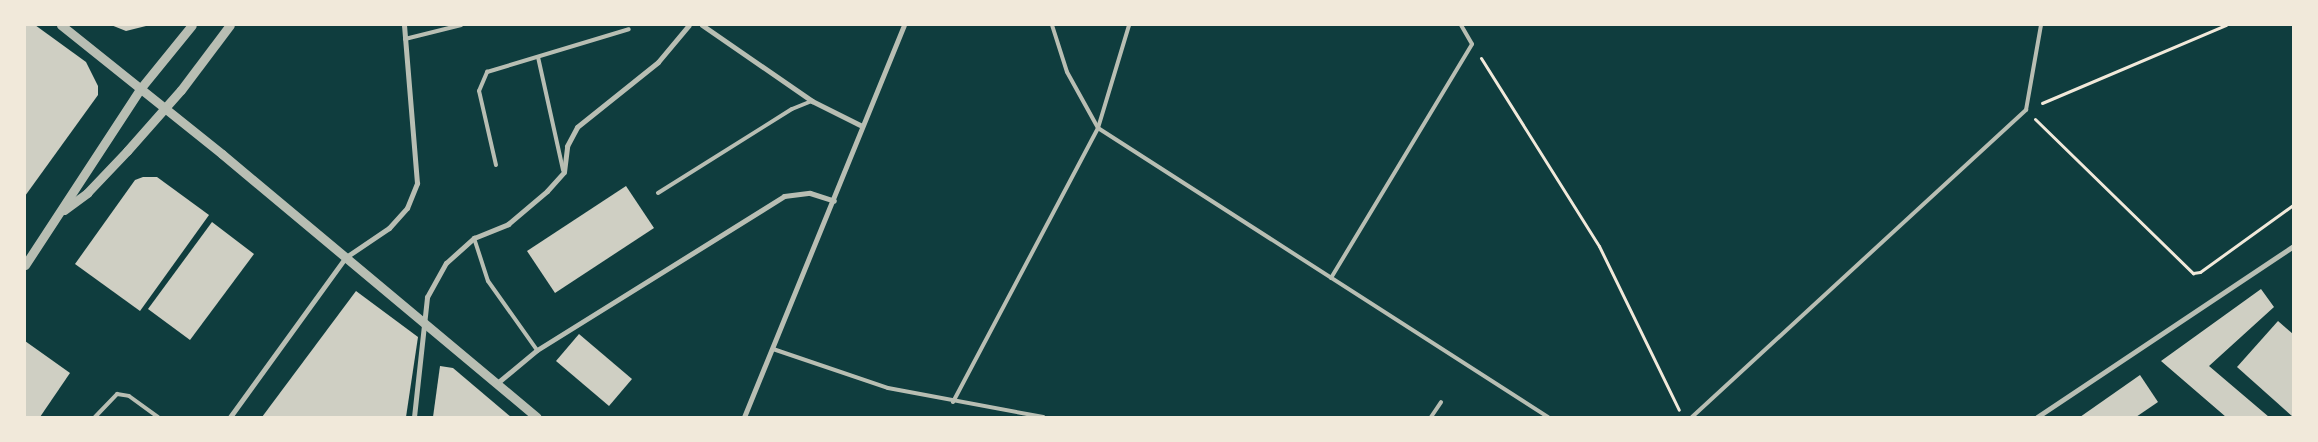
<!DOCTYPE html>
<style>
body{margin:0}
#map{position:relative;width:2318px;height:442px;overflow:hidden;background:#0f3d3e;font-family:Mulish,sans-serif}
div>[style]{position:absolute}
.building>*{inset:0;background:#cfcfc3}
.path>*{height:3px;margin:-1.5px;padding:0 1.5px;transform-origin:1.5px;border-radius:1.5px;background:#f1e9da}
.service>*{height:4px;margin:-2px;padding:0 2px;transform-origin:2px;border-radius:2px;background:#b8beb3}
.minor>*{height:5px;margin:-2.5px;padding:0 2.5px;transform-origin:2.5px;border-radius:2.5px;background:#b8beb3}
.tertiary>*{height:9px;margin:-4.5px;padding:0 4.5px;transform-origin:4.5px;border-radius:4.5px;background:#b8beb3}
span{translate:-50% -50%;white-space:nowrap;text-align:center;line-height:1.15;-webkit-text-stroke:4px #f1e9da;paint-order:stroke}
.frame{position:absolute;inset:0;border:26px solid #f1e9da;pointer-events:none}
</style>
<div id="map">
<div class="building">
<div style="clip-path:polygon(25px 25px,35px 25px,86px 62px,98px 86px,98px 95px,25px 196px)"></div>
<div style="clip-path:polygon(111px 25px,150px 25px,126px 31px)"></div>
<div style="clip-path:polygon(143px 177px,157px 177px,209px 215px,140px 311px,75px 264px,135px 180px)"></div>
<div style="clip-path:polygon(626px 186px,654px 228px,555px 293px,527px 251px)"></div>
<div style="clip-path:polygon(212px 222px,254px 254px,190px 340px,148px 309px)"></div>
<div style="clip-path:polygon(2261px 289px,2274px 307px,2209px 366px,2269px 417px,2226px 417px,2161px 361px)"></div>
<div style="clip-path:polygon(356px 291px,418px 337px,406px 417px,262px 417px)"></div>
<div style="clip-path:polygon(2278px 321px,2293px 334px,2293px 417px,2237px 367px)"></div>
<div style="clip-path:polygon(579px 334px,632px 379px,609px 406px,556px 361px)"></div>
<div style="clip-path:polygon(25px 341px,70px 373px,40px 417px,25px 417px)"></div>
<div style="clip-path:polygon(440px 366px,453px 368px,511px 417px,433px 417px)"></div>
<div style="clip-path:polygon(2140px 375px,2158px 402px,2136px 417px,2080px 417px)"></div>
</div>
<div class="path">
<div style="left:1481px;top:58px;width:222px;rotate:57.9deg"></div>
<div style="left:1599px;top:246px;width:182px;rotate:64deg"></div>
<div style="left:2042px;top:103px;width:200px;rotate:-23deg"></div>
<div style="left:2035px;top:119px;width:221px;rotate:44.3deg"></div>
<div style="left:2193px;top:273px;width:7px;rotate:-8deg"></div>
<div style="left:2200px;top:272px;width:115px;rotate:-35.8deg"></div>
</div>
<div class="service">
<div style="left:1052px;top:25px;width:49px;rotate:72.3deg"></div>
<div style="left:1067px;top:72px;width:64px;rotate:61deg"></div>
<div style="left:1098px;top:128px;width:535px;rotate:32.71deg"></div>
<div style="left:405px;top:39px;width:58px;rotate:-14deg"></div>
<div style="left:538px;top:57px;width:116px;rotate:77.5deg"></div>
<div style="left:496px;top:165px;width:76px;rotate:-102.9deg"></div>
<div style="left:479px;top:91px;width:21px;rotate:-67deg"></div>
<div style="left:487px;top:72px;width:148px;rotate:-16.8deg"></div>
<div style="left:658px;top:193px;width:158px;rotate:-32.1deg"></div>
<div style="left:792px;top:109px;width:22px;rotate:-22deg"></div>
<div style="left:474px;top:238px;width:45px;rotate:72deg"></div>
<div style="left:488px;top:281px;width:85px;rotate:54.6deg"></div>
<div style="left:1331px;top:278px;width:273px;rotate:-58.9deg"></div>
<div style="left:1472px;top:44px;width:22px;rotate:-120deg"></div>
<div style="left:773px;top:349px;width:121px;rotate:18.7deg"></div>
<div style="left:888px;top:388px;width:158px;rotate:10.6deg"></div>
<div style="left:953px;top:402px;width:310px;rotate:-62.1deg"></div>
<div style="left:1098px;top:128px;width:108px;rotate:-73.2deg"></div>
<div style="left:95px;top:417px;width:32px;rotate:-46deg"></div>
<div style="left:117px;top:394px;width:12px;rotate:9deg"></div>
<div style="left:129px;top:396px;width:36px;rotate:36deg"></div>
<div style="left:1431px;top:417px;width:18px;rotate:-56deg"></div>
<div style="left:1692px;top:417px;width:454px;rotate:-42.6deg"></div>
<div style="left:2026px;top:110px;width:86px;rotate:-80deg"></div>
</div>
<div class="minor">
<div style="left:702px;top:25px;width:134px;rotate:34.6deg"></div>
<div style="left:812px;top:101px;width:56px;rotate:26.6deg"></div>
<div style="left:496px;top:384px;width:53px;rotate:-39.7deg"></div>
<div style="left:537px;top:350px;width:291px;rotate:-31.9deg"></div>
<div style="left:784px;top:196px;width:26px;rotate:-7deg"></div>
<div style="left:810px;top:193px;width:25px;rotate:18deg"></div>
<div style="left:230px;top:417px;width:198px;rotate:-54.1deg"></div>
<div style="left:346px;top:257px;width:52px;rotate:-34deg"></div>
<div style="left:389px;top:228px;width:27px;rotate:-48deg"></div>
<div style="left:407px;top:208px;width:27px;rotate:-68deg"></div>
<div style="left:417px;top:183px;width:159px;rotate:-94.7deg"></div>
<div style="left:414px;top:417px;width:121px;rotate:-83.8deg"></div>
<div style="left:427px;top:297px;width:39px;rotate:-61deg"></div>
<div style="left:446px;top:263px;width:38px;rotate:-42deg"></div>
<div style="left:474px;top:238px;width:37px;rotate:-22deg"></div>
<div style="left:508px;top:224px;width:51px;rotate:-40.2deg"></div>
<div style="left:547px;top:191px;width:25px;rotate:-48deg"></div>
<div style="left:564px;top:172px;width:26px;rotate:-83deg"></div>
<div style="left:567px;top:146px;width:21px;rotate:-62deg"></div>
<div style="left:577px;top:127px;width:104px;rotate:-38.7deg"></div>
<div style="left:658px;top:62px;width:48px;rotate:-50deg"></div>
<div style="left:744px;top:417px;width:423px;rotate:-67.8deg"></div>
<div style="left:2037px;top:417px;width:308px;rotate:-33.7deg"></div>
</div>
<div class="tertiary">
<div style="left:61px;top:25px;width:206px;rotate:38.7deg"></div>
<div style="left:222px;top:154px;width:410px;rotate:39.9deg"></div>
<div style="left:64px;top:210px;width:29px;rotate:-36deg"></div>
<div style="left:87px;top:193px;width:58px;rotate:-46.4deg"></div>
<div style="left:127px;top:151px;width:81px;rotate:-48.5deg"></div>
<div style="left:181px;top:90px;width:81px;rotate:-53deg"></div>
<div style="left:25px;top:265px;width:210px;rotate:-56.8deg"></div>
<div style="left:140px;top:89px;width:82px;rotate:-50.9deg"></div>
</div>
<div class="frame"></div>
</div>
